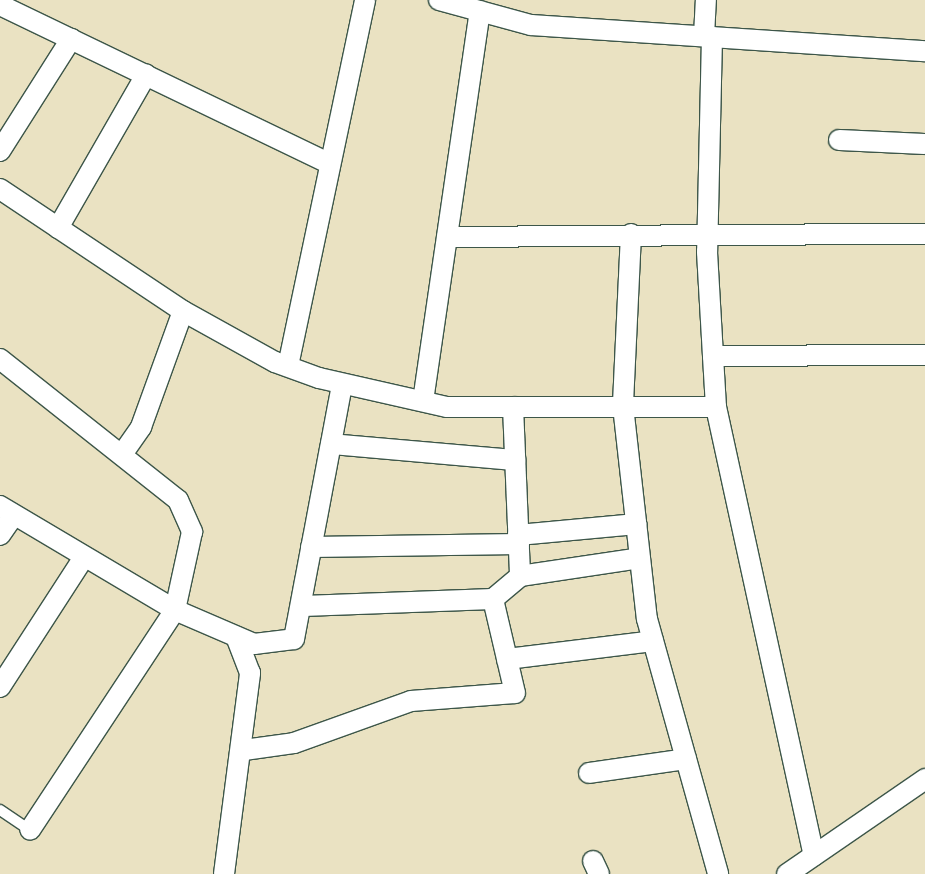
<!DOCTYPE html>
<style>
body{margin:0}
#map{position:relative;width:925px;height:874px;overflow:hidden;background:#eae2c2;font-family:"IM FELL DW Pica",serif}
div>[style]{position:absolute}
.roads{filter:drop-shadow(1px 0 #3d5649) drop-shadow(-1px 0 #3d5649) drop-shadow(0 1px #3d5649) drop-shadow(0 -1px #3d5649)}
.service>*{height:10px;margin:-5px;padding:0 5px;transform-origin:5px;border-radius:5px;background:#fff}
.minor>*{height:20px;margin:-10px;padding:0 10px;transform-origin:10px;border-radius:10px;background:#fff}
span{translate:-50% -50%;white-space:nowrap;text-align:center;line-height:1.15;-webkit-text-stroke:4.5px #f6f6f2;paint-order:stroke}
</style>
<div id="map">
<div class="roads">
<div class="service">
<div style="left:0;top:810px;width:36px;rotate:34deg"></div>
</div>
<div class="minor">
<div style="left:439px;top:0;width:95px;rotate:15.2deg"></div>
<div style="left:531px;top:25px;width:395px;rotate:3.8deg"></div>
<div style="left:0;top:5px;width:366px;rotate:25.7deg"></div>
<div style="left:704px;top:36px;width:36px;rotate:-87deg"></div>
<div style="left:712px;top:37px;width:215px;rotate:91.3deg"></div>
<div style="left:707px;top:252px;width:104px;rotate:86.7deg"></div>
<div style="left:839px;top:140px;width:86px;rotate:2.7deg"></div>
<div style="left:0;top:151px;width:133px;rotate:-57.6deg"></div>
<div style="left:0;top:189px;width:220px;rotate:33.7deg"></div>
<div style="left:183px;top:311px;width:105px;rotate:29deg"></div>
<div style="left:275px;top:362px;width:47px;rotate:20deg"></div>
<div style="left:319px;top:378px;width:131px;rotate:12.8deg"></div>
<div style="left:447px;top:407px;width:269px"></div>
<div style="left:716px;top:407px;width:51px;rotate:-93.4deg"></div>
<div style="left:713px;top:356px;width:212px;rotate:-0.3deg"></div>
<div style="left:58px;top:228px;width:177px;rotate:-60.1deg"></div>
<div style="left:631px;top:234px;width:172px;rotate:92.7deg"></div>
<div style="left:623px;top:406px;width:214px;rotate:83.6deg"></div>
<div style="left:647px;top:619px;width:265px;rotate:74.4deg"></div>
<div style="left:447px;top:237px;width:478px;rotate:-0.4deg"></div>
<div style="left:0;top:359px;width:227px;rotate:38.4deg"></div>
<div style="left:178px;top:500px;width:35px;rotate:66deg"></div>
<div style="left:192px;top:532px;width:80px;rotate:102.3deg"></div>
<div style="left:175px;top:610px;width:263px;rotate:123.4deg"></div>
<div style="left:288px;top:366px;width:374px;rotate:-78.1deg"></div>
<div style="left:423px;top:401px;width:394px;rotate:-81.7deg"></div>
<div style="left:513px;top:407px;width:169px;rotate:87.6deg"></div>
<div style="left:716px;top:407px;width:459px;rotate:77.7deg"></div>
<div style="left:331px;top:444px;width:185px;rotate:5deg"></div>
<div style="left:123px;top:453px;width:32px;rotate:-55deg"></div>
<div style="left:141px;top:427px;width:123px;rotate:-70.1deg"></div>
<div style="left:0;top:506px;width:204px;rotate:30.7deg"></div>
<div style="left:175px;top:610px;width:86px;rotate:23.3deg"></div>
<div style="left:254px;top:644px;width:40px;rotate:-7.1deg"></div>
<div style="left:294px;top:639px;width:259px;rotate:-79.3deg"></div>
<div style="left:0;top:535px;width:24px;rotate:-55deg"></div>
<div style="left:518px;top:535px;width:119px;rotate:-5.3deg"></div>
<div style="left:311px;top:547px;width:208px;rotate:-0.8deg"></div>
<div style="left:303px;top:606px;width:190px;rotate:-2.1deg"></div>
<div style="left:493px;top:599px;width:35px;rotate:-40deg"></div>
<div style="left:520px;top:576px;width:121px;rotate:-8.5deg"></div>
<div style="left:507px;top:659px;width:147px;rotate:-7deg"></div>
<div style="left:0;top:687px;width:155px;rotate:-57.1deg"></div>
<div style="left:244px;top:750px;width:50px;rotate:-8deg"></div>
<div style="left:294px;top:743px;width:124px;rotate:-19.7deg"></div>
<div style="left:411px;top:701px;width:104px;rotate:-4.4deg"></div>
<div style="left:515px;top:693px;width:97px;rotate:-103.2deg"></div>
<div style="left:589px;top:773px;width:98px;rotate:-8.2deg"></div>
<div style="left:593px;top:861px;width:14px;rotate:65deg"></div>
<div style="left:224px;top:874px;width:203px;rotate:-82.6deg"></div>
<div style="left:250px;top:673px;width:39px;rotate:-111deg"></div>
<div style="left:787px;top:874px;width:168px;rotate:-34.5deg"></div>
</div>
</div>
</div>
